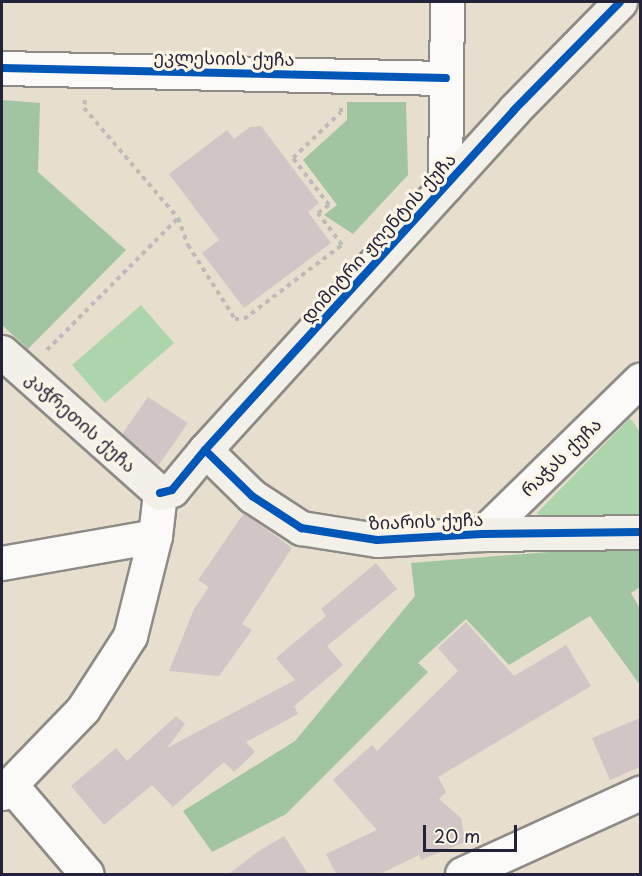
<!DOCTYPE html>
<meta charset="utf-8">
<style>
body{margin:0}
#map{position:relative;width:642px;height:876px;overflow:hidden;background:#e8dece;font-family:"Playpen Sans","Noto Sans Georgian",sans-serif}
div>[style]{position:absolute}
.green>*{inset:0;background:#add5ab}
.forest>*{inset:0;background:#a0c5a0}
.building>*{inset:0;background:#d1c5c6}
.path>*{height:4px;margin-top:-2px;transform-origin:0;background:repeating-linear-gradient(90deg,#bdbaba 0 4.5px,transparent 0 9px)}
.roads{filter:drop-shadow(2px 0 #8e8a85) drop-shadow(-2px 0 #8e8a85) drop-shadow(0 2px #8e8a85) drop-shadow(0 -2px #8e8a85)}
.street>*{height:33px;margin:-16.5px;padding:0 16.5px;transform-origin:16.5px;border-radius:16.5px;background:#fcfaf8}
.secondary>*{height:33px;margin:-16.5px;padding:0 16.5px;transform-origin:16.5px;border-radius:16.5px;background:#f2f0e8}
.cycleway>*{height:8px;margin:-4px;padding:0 4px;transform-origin:4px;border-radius:4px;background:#0057b8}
span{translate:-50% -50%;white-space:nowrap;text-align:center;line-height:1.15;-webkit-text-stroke:6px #fcf5e5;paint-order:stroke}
.street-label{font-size:18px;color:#22223b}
.frame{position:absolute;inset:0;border:3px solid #22223b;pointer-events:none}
.scale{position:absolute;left:423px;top:825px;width:94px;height:27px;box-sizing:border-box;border:3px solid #22223b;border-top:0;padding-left:8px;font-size:18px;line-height:21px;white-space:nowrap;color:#22223b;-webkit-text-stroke:4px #fcf5e5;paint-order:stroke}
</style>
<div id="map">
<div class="green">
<div style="clip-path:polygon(141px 305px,174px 343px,105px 403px,72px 365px)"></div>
<div style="clip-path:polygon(630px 418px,640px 432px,640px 519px,544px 522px,537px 513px)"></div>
</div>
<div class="forest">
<div style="clip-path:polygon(2px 100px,40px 103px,38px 172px,126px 250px,28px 349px,2px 325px)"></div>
<div style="clip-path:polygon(347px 102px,406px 102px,408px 175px,353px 234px,324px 215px,337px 205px,303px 160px,347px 120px)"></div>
<div style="clip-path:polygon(611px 547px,640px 549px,640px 587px,631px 593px,640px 609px,640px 685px,590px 616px,509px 665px,466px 619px,418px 663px,428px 672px,286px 814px,212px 852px,183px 811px,295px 741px,415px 596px,411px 563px)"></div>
</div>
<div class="building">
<div style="clip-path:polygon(261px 126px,319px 203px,308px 212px,331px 243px,244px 308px,202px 253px,219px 240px,169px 174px,227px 130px,234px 139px,250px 127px)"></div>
<div style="clip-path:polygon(148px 397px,188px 423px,158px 466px,122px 434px)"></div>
<div style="clip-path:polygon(244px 513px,292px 548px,242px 624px,252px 630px,219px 676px,169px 671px,194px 609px,209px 587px,198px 580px)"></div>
<div style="clip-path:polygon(376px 563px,397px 589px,327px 646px,343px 665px,294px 706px,298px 714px,246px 742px,255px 752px,234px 772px,224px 762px,173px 807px,152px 785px,104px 825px,71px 786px,116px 748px,127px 761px,176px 716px,185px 724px,167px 748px,295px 680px,276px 658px,326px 616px,321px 609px)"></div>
<div style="clip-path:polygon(466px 622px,514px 676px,566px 645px,591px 686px,438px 777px,446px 792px,439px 799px,461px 818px,465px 842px,421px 860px,419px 855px,380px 874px,336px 874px,326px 854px,377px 830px,333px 780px,372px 745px,377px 751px,458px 671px,438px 648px)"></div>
<div style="clip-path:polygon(640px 718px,640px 767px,610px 780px,592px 738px)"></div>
<div style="clip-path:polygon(284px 836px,308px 874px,229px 874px,256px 853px)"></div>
</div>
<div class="path">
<div style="left:85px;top:100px;width:8px;rotate:97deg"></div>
<div style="left:84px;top:108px;width:145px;rotate:49.5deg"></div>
<div style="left:178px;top:218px;width:29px;rotate:70deg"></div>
<div style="left:188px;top:245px;width:88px;rotate:57.6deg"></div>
<div style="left:235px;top:319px;width:9px"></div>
<div style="left:244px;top:319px;width:123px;rotate:-37.1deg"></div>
<div style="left:342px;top:245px;width:40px;rotate:-127deg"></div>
<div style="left:318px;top:213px;width:14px;rotate:-36deg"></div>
<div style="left:329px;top:205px;width:59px;rotate:-127.5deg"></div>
<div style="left:293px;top:158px;width:66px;rotate:-43.8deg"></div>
<div style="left:341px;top:112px;width:6px;rotate:-90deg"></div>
<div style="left:47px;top:350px;width:186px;rotate:-45.2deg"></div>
</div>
<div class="roads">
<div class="street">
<div style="left:2px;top:68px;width:444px;rotate:1.3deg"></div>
<div style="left:445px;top:186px;width:184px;rotate:-89.4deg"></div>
<div style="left:482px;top:534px;width:221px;rotate:-44.3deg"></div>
<div style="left:2px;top:563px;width:155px;rotate:-10deg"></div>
<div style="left:10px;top:784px;width:118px;rotate:49.5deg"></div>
<div style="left:2px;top:793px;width:117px;rotate:-46deg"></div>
<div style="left:83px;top:709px;width:87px;rotate:-57.2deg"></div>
<div style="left:130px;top:636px;width:103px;rotate:-76deg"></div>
<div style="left:155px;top:536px;width:43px;rotate:-83.4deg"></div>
<div style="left:462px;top:874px;width:196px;rotate:-24.5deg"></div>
</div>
<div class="secondary">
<div style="left:2px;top:352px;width:212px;rotate:41.7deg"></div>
<div style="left:160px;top:493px;width:12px;rotate:-14deg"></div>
<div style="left:172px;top:490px;width:52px;rotate:-50.5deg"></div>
<div style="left:205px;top:450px;width:459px;rotate:-47.7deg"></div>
<div style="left:514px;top:110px;width:151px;rotate:-45.5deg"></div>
<div style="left:205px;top:450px;width:66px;rotate:44.4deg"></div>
<div style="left:252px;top:496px;width:59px;rotate:33.1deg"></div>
<div style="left:301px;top:528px;width:77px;rotate:9deg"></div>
<div style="left:377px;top:540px;width:105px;rotate:-3.3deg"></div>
<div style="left:482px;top:534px;width:158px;rotate:-0.7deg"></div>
</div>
</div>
<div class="cycleway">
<div style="left:2px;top:68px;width:444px;rotate:1.3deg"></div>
<div style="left:205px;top:450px;width:66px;rotate:44.4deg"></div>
<div style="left:252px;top:496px;width:59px;rotate:33.1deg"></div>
<div style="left:301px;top:528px;width:77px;rotate:9deg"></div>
<div style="left:377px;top:540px;width:105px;rotate:-3.3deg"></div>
<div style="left:482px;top:534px;width:158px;rotate:-0.7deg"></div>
<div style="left:160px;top:493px;width:12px;rotate:-14deg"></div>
<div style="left:172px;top:490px;width:52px;rotate:-50.5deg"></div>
<div style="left:205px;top:450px;width:459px;rotate:-47.7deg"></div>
<div style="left:514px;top:110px;width:151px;rotate:-45.5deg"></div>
</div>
<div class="street-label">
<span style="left:224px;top:58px;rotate:1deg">ეკლესიის ქუჩა</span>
<span style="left:378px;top:238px;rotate:-48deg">დიმიტრი ჟღენტის ქუჩა</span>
<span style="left:81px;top:422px;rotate:42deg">კაჭრეთის ქუჩა</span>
<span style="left:561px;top:457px;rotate:-44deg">რაჭას ქუჩა</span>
<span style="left:426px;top:521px;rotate:-2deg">ზიარის ქუჩა</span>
</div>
<div class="frame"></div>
<div class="scale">20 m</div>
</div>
